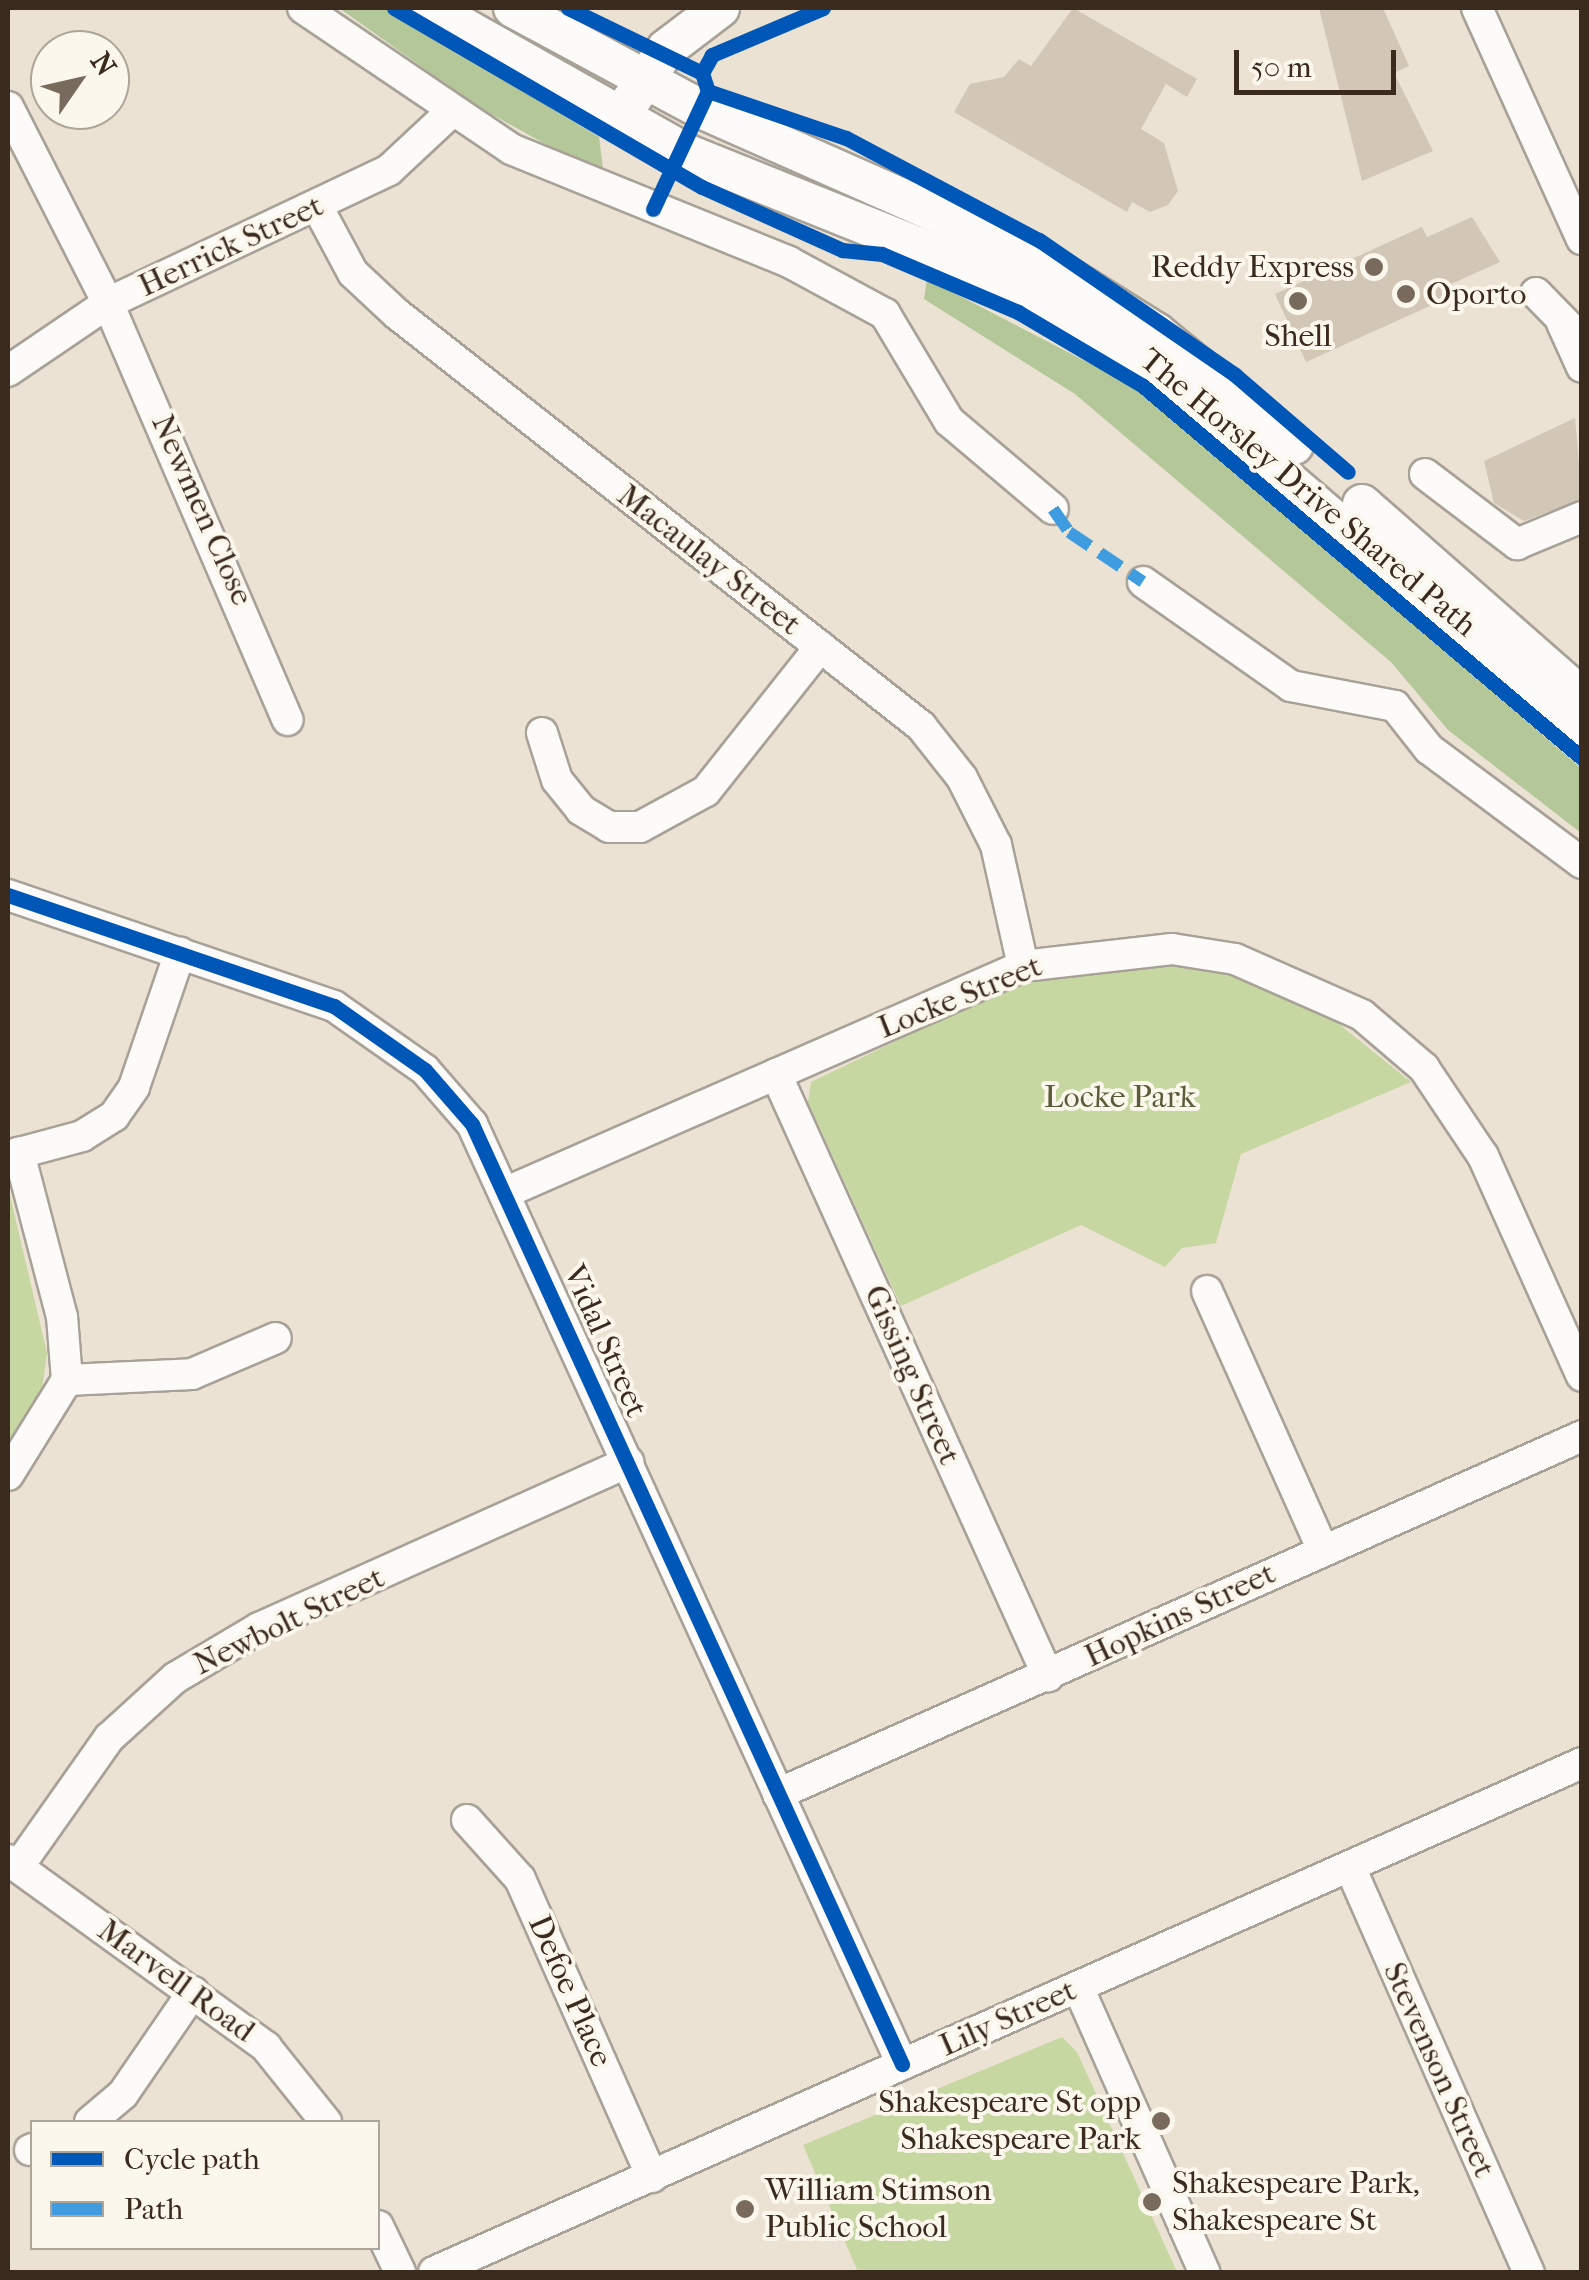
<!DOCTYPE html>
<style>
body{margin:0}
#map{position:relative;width:1589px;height:2280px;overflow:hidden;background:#ebe2d4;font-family:"IM FELL French Canon",serif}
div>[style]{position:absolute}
.green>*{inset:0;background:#c7d7a1}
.forest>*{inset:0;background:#b4c799}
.building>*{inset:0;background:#d2c6b6}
.roads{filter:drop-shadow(2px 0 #a8a197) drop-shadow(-2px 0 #a8a197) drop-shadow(0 2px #a8a197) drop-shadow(0 -2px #a8a197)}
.minor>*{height:30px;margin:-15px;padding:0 15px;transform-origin:15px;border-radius:15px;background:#fcfbf9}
.major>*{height:38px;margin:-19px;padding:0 19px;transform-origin:19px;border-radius:19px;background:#fcfbf9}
.quiet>*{height:12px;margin-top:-6px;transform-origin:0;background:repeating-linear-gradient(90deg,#3f9ce0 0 25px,transparent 0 37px)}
.cycleway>*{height:15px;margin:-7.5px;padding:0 7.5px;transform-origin:7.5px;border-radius:7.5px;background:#0057b8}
.dots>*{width:28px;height:28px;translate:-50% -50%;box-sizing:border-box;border:5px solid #fbf7ec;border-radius:50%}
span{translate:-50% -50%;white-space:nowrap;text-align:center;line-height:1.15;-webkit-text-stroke:8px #fbf7ec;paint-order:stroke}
.street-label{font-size:32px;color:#3b2a1e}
.poi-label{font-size:32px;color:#3b2a1e}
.right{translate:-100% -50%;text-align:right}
.left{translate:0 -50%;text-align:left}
.park-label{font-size:32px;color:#5c5b39}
.frame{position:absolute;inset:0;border:10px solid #3b2a1e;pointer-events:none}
.legend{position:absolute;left:30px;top:2120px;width:350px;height:130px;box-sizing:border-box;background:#fbf7ec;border:2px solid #aea59a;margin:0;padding:12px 18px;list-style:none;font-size:30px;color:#3b2a1e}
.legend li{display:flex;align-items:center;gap:20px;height:50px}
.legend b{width:50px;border:2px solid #aea59a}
.north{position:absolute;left:30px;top:30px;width:100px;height:100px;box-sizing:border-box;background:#fbf7ec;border:2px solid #aea59a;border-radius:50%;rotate:56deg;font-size:28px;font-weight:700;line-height:40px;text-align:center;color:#3b2a1e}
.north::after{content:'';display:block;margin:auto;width:35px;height:45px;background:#796a5e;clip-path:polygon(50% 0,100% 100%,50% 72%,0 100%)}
.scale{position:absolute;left:1234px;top:50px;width:162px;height:45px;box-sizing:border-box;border:5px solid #3b2a1e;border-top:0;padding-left:12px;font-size:30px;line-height:35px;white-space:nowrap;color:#3b2a1e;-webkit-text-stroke:8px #fbf7ec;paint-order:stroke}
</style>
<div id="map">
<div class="green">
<div style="clip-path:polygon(1161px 961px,1241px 977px,1324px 1012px,1411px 1082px,1241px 1154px,1216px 1243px,1182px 1248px,1165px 1267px,1081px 1225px,901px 1306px,808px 1102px,811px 1082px,1021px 981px)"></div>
<div style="clip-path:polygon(8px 1187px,47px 1353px,42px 1390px,8px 1448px)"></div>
<div style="clip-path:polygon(1062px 2037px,1077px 2052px,1177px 2272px,858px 2272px,803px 2145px)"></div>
</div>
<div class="forest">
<div style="clip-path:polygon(339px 8px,384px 8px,599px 137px,604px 177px,477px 106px)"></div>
<div style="clip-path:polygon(927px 279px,1139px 389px,1581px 768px,1581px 833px,1448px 730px,1391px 662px,1075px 394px,924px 299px)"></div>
</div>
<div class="building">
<div style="clip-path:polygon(1073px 8px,1197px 79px,1187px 97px,1166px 84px,1141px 129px,1164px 143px,1178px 191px,1168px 205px,1150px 212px,1132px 202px,1127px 212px,954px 112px,970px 84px,1004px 77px,1019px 59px,1031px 66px)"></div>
<div style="clip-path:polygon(1319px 8px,1383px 8px,1409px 66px,1394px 73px,1433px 151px,1362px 181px)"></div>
<div style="clip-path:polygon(1472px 217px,1500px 262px,1449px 285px,1454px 295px,1306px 362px,1275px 294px,1422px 227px,1427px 237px)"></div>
<div style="clip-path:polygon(1575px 418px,1582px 499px,1524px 521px,1494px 503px,1484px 461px)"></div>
</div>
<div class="roads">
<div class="minor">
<div style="left:303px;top:8px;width:251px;rotate:34.1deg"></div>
<div style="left:511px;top:149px;width:300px;rotate:22.1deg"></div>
<div style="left:789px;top:262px;width:109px;rotate:28.4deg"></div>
<div style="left:885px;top:314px;width:125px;rotate:59.1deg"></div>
<div style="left:949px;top:421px;width:136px;rotate:40.2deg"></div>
<div style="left:1477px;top:8px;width:254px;rotate:65.6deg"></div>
<div style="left:8px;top:107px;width:220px;rotate:63deg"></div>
<div style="left:108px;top:303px;width:454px;rotate:66.7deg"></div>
<div style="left:317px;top:206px;width:76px;rotate:61.8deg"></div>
<div style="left:353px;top:273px;width:60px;rotate:43deg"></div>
<div style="left:397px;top:314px;width:667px;rotate:38.18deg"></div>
<div style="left:921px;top:726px;width:66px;rotate:51.7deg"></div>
<div style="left:962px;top:778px;width:75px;rotate:63.1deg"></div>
<div style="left:996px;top:845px;width:124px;rotate:77.4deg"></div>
<div style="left:1536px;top:293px;width:66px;rotate:45.6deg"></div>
<div style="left:1562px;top:323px;width:48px;rotate:65.6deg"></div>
<div style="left:8px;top:371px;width:121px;rotate:-34.2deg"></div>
<div style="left:108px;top:303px;width:311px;rotate:-25.3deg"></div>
<div style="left:389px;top:170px;width:82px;rotate:-43deg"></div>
<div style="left:1425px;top:474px;width:116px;rotate:37.3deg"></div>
<div style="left:1517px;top:544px;width:70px;rotate:-22.6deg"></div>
<div style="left:1143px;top:582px;width:181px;rotate:35.1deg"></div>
<div style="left:1291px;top:686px;width:106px;rotate:10.9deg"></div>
<div style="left:1395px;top:706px;width:55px;rotate:51.7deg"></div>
<div style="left:1429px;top:749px;width:191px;rotate:36.7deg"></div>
<div style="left:542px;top:733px;width:49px;rotate:72.3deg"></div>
<div style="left:557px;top:780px;width:38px;rotate:51deg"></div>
<div style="left:581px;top:810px;width:33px;rotate:31deg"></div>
<div style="left:609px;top:827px;width:31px"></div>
<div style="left:640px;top:827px;width:75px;rotate:-28.6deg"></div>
<div style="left:706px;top:791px;width:184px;rotate:-51.6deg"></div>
<div style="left:8px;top:895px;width:344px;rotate:18.8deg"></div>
<div style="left:334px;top:1006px;width:111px;rotate:35.1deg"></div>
<div style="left:425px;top:1070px;width:72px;rotate:49deg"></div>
<div style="left:472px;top:1124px;width:1034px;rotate:65.42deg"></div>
<div style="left:776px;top:1074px;width:661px;rotate:65.69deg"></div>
<div style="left:8px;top:1156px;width:77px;rotate:-15.1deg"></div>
<div style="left:82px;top:1136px;width:38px;rotate:-32deg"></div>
<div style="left:114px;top:1116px;width:35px;rotate:-55deg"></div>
<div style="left:134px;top:1087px;width:142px;rotate:-71.1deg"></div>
<div style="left:509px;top:1191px;width:561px;rotate:-23.64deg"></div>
<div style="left:1023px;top:966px;width:150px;rotate:-6.5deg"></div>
<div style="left:1172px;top:949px;width:64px;rotate:9deg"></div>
<div style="left:1235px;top:959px;width:139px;rotate:23.8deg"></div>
<div style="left:1362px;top:1015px;width:82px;rotate:40.5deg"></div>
<div style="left:1424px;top:1068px;width:106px;rotate:56.2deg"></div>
<div style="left:1483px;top:1156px;width:241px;rotate:65.8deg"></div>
<div style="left:1207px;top:1291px;width:284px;rotate:65.9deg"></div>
<div style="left:67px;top:1380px;width:125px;rotate:-2.7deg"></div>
<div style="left:192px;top:1374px;width:91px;rotate:-23.2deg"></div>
<div style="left:8px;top:1475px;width:112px;rotate:-58.2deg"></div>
<div style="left:67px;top:1380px;width:63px;rotate:-94.5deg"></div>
<div style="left:62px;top:1317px;width:170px;rotate:-104.7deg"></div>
<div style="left:778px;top:1794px;width:880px;rotate:-24deg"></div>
<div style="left:467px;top:1820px;width:79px;rotate:48.1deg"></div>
<div style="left:520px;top:1879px;width:326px;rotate:66.1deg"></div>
<div style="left:8px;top:1860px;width:319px;rotate:35.9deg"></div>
<div style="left:266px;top:2047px;width:96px;rotate:51.3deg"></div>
<div style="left:18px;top:1867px;width:158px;rotate:-54.8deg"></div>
<div style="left:109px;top:1738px;width:89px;rotate:-42.3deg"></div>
<div style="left:175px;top:1678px;width:98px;rotate:-30.8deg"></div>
<div style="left:259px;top:1628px;width:405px;rotate:-24.2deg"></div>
<div style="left:1350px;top:1867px;width:443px;rotate:66.2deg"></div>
<div style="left:1078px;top:1987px;width:312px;rotate:66.1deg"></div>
<div style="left:90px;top:2122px;width:43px;rotate:-40.3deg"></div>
<div style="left:123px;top:2094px;width:124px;rotate:-55.5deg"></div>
<div style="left:30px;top:2150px;width:2px;rotate:-27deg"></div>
<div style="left:378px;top:2226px;width:51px;rotate:64.4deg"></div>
<div style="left:434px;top:2272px;width:1256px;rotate:-23.91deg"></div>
</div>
<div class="major">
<div style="left:430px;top:8px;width:296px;rotate:29.5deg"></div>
<div style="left:688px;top:154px;width:354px;rotate:21.9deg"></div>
<div style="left:1017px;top:286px;width:153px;rotate:29.7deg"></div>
<div style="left:1150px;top:362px;width:569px;rotate:40.66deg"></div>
<div style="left:513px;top:8px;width:211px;rotate:28.3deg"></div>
<div style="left:699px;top:108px;width:372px;rotate:23.9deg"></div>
<div style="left:1039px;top:259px;width:139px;rotate:32.1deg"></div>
<div style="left:1157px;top:333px;width:177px;rotate:39.3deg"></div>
<div style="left:630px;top:102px;width:64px;rotate:-55.8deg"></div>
<div style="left:666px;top:49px;width:68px;rotate:-37.2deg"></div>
<div style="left:1362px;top:504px;width:293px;rotate:41.3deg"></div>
</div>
</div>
<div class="quiet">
<div style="left:1053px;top:509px;width:28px;rotate:55deg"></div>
<div style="left:1069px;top:532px;width:89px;rotate:34deg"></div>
</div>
<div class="cycleway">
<div style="left:394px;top:8px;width:356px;rotate:30.2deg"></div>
<div style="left:702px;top:187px;width:154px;rotate:24.2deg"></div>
<div style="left:842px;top:250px;width:40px;rotate:5.7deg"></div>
<div style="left:882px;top:254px;width:148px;rotate:23.1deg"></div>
<div style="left:1018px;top:312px;width:145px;rotate:30.6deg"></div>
<div style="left:1143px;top:386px;width:575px;rotate:40.28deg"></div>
<div style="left:568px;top:8px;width:149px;rotate:25.9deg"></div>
<div style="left:823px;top:8px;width:121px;rotate:157.1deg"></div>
<div style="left:712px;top:55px;width:21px;rotate:119deg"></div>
<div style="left:702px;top:73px;width:19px;rotate:72deg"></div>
<div style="left:708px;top:91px;width:146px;rotate:18.8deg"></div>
<div style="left:846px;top:138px;width:218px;rotate:27.9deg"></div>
<div style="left:1039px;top:240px;width:237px;rotate:34.5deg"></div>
<div style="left:1234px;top:374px;width:150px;rotate:40.7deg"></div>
<div style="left:653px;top:209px;width:130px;rotate:-65deg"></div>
<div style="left:8px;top:895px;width:344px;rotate:18.8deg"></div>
<div style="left:334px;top:1006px;width:111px;rotate:35.1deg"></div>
<div style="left:425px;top:1070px;width:72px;rotate:49deg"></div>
<div style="left:472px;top:1124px;width:1034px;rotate:65.42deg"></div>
</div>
<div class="dots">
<div style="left:1374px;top:267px;background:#796a5e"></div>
<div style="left:1406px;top:294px;background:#796a5e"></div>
<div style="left:1298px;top:301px;background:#796a5e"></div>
<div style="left:1161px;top:2121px;background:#796a5e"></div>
<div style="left:1152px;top:2202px;background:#796a5e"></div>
<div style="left:745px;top:2209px;background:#796a5e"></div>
</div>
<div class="street-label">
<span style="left:231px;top:246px;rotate:-25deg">Herrick Street</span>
<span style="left:1308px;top:493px;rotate:40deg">The Horsley Drive Shared Path</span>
<span style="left:202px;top:510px;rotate:66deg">Newmen Close</span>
<span style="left:709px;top:560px;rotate:38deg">Macaulay Street</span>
<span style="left:960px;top:997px;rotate:-22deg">Locke Street</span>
<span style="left:605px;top:1341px;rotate:66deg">Vidal Street</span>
<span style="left:912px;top:1375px;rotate:66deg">Gissing Street</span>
<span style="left:1180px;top:1615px;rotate:-25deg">Hopkins Street</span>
<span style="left:289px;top:1621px;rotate:-26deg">Newbolt Street</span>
<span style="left:176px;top:1981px;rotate:36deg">Marvell Road</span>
<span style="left:570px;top:1991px;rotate:66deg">Defoe Place</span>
<span style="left:1008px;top:2018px;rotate:-24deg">Lily Street</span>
<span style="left:1439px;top:2070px;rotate:66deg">Stevenson Street</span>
</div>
<div class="poi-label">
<span class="right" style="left:1354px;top:267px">Reddy Express</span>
<span class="left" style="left:1426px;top:294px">Oporto</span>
<span style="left:1298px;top:336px">Shell</span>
<span class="right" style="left:1141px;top:2121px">Shakespeare St opp<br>Shakespeare Park</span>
<span class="left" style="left:1172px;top:2202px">Shakespeare Park,<br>Shakespeare St</span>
<span class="left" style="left:765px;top:2209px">William Stimson<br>Public School</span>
</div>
<div class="park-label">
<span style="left:1120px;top:1097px">Locke Park</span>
</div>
<div class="frame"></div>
<ul class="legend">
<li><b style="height:12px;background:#0057b8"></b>Cycle path</li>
<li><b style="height:12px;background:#3f9ce0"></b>Path</li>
</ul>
<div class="north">N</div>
<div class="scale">50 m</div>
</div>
